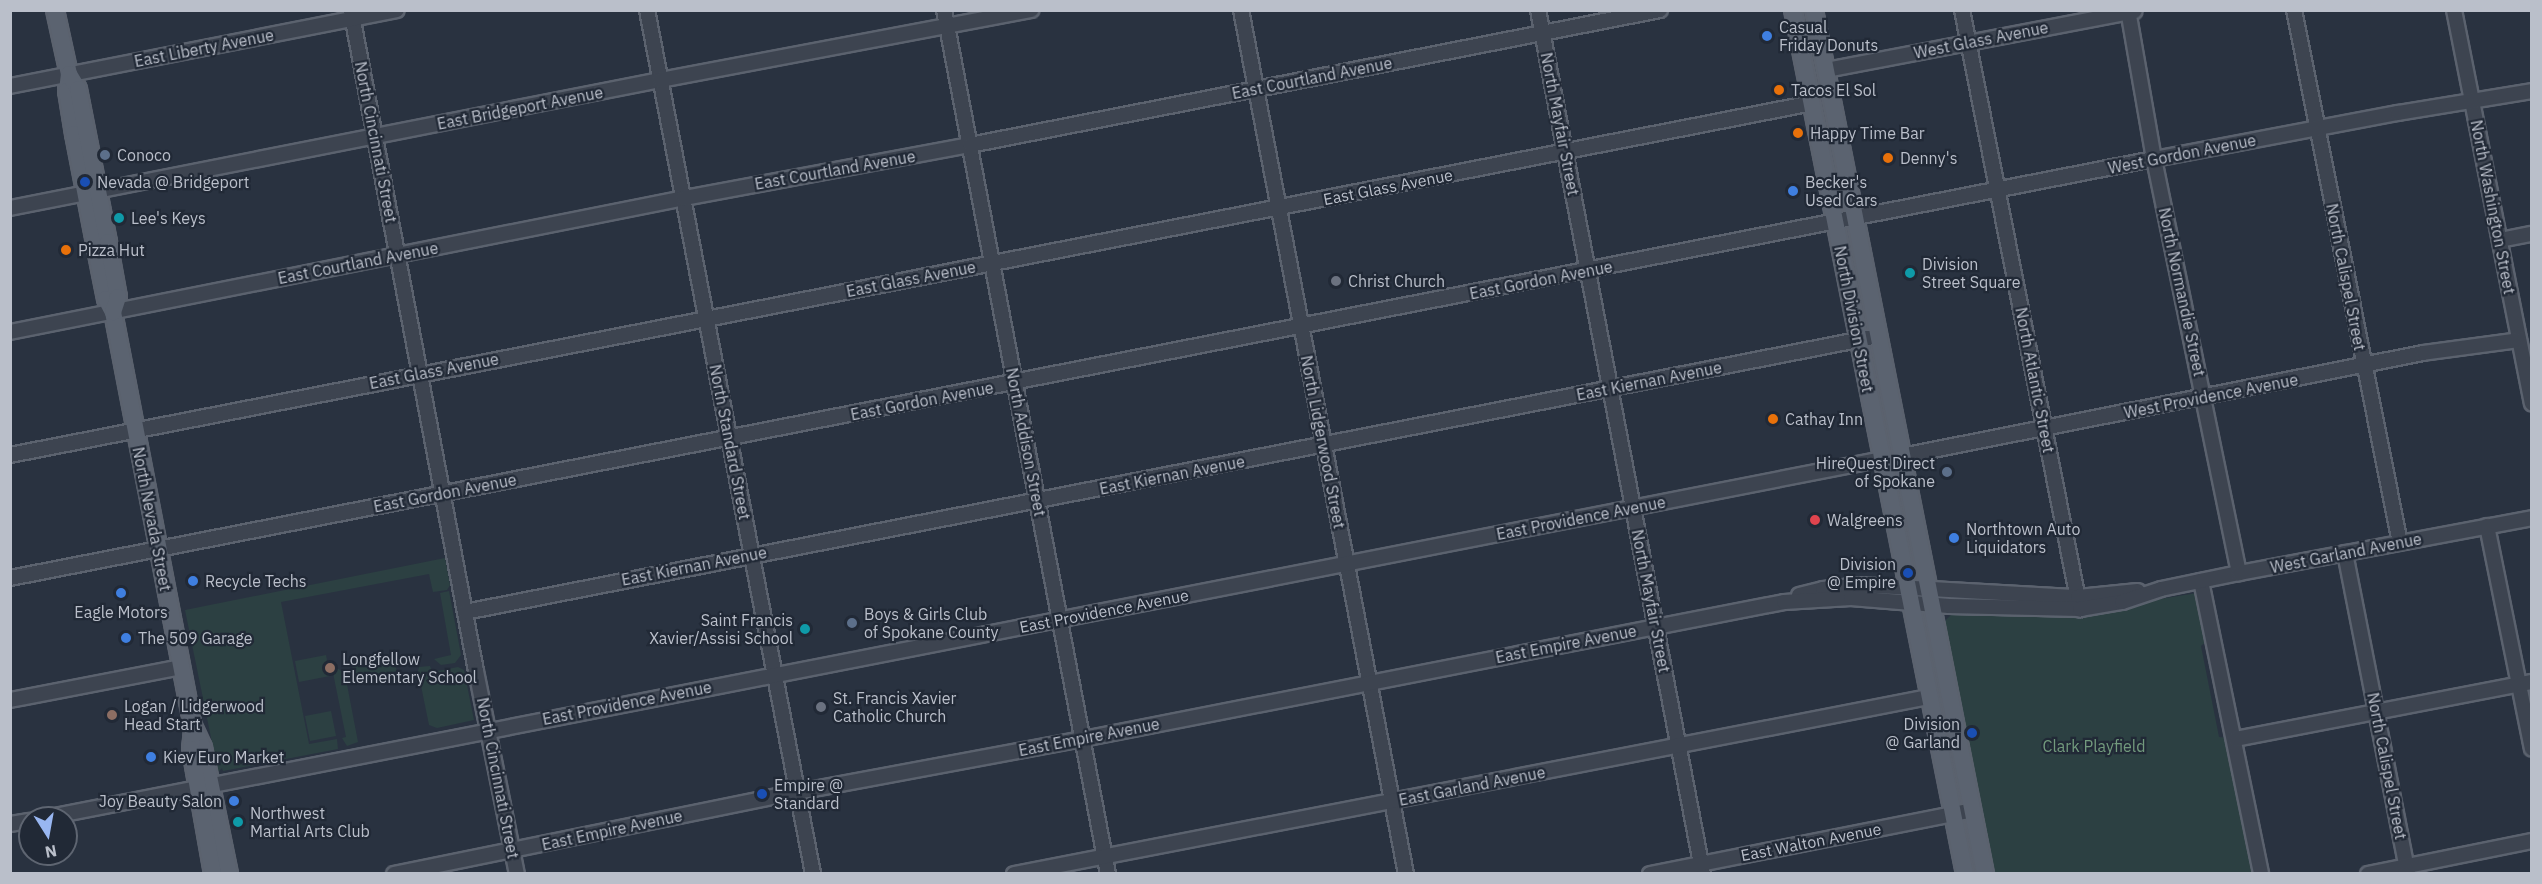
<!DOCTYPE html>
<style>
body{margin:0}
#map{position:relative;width:2542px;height:884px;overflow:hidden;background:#293240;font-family:"IBM Plex Sans",sans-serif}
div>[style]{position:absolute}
.green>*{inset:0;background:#2c4042}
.roads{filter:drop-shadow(2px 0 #5b626e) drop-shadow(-2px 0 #5b626e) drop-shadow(0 2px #5b626e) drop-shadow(0 -2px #5b626e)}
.minor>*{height:14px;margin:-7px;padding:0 7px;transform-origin:7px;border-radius:7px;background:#3d4450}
.major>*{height:16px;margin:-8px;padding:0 8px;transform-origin:8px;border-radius:8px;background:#5b6370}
.dots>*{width:16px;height:16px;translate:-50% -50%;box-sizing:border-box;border:3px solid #212936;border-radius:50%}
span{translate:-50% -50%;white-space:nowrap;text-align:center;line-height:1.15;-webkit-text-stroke:4.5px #212936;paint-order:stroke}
.poi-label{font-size:16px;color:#babfca}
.left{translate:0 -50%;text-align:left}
.right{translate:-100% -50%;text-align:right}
.street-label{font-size:16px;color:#babfca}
.park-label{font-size:16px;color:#729a7d}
.frame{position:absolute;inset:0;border:12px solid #babfca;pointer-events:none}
.north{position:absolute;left:18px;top:806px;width:60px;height:60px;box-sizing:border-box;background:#212936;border:2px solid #5e6571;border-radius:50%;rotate:169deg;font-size:16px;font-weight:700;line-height:24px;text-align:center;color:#babfca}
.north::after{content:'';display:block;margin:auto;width:21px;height:27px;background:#98b6f1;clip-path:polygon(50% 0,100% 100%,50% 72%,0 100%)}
</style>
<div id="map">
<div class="green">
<div style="clip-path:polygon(445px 558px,450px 585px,447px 590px,433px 592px,429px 574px,281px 602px,309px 744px,337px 739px,338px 749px,223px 771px,222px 768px,218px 772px,185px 610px)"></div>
<div style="clip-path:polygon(449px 591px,461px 655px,455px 663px,441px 665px,434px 659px,451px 655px,440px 593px)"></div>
<div style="clip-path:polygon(2197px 593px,2209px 639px,2201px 646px,2219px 737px,2230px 738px,2255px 873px,1992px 873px,1945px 637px,1945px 621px,1953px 613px,1962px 611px,2061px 615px)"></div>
<div style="clip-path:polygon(326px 655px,330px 676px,299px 682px,295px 661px)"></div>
<div style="clip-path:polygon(386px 658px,394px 661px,397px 671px,355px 680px,352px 664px)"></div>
<div style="clip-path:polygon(335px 662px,336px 667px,345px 674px,358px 742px,347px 746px,342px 738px,346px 737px,331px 663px)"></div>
<div style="clip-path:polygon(430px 666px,435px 680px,438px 679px,438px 671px,458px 667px,464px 670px,474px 720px,437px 728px,429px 725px,418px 671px,419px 667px)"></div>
<div style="clip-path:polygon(331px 711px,336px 736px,310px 741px,305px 716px)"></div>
</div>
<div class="roads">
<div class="minor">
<div style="left:351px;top:10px;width:673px;rotate:79.29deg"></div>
<div style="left:476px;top:671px;width:207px;rotate:78.6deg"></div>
<div style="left:647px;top:10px;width:880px;rotate:79.12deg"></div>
<div style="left:944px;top:10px;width:879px;rotate:79.25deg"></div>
<div style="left:1241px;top:10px;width:880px;rotate:79.19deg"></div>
<div style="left:1538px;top:10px;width:880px;rotate:79.19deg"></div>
<div style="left:1962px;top:10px;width:611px;rotate:78.86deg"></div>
<div style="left:2128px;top:10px;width:151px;rotate:80.1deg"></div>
<div style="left:2154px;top:159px;width:423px;rotate:78.4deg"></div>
<div style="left:2294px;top:10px;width:543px;rotate:78.75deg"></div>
<div style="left:2454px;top:10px;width:401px;rotate:78.8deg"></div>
<div style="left:1826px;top:70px;width:314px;rotate:-10.8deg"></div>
<div style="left:10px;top:86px;width:394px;rotate:-11.1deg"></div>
<div style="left:10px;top:208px;width:662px;rotate:-11.14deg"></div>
<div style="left:660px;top:80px;width:378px;rotate:-10.7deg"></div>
<div style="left:2500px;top:240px;width:33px;rotate:-11deg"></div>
<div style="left:10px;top:332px;width:687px;rotate:-11.24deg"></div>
<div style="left:684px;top:198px;width:291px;rotate:-10.5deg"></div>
<div style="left:970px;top:145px;width:703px;rotate:-11.07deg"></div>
<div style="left:10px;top:455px;width:1836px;rotate:-11.05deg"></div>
<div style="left:1902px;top:456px;width:531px;rotate:-11.18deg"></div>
<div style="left:2423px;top:353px;width:97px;rotate:-7.7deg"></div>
<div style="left:2487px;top:526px;width:227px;rotate:78.6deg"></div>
<div style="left:2345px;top:553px;width:327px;rotate:78.9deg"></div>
<div style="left:10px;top:578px;width:2185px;rotate:-11.06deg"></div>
<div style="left:2154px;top:159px;width:248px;rotate:-10.7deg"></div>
<div style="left:2398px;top:113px;width:136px;rotate:-9.3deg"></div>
<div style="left:2201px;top:581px;width:299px;rotate:78.4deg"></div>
<div style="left:1799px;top:595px;width:25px;rotate:-14deg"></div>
<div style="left:1823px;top:589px;width:37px;rotate:-6deg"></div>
<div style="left:1860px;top:585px;width:218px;rotate:3.2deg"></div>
<div style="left:2078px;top:597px;width:60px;rotate:-5.7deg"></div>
<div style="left:465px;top:612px;width:1440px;rotate:-11.05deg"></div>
<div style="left:10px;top:700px;width:174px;rotate:-10.9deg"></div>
<div style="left:2235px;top:739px;width:302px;rotate:-10.9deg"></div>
<div style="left:44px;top:818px;width:1873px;rotate:-11.05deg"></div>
<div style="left:10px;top:824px;width:20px;rotate:-9deg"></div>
<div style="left:394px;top:874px;width:411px;rotate:-11.5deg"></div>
<div style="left:797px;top:792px;width:291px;rotate:-10.5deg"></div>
<div style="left:1083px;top:739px;width:714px;rotate:-11.06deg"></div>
<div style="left:1784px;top:602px;width:67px;rotate:-3.4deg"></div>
<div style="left:1851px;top:598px;width:98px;rotate:4.7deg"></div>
<div style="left:1949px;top:606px;width:131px;rotate:1.3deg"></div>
<div style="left:2080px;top:609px;width:43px;rotate:-9.5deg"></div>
<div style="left:2122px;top:602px;width:41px;rotate:-18.4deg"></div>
<div style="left:2161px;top:589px;width:80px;rotate:-11.6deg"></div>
<div style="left:2239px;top:573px;width:298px;rotate:-10.6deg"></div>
<div style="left:1014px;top:874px;width:932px;rotate:-10.95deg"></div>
<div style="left:1650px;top:874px;width:329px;rotate:-11.2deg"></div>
<div style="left:2368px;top:874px;width:167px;rotate:-11.4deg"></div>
</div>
<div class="major">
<div style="left:55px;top:10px;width:66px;rotate:77.7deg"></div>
<div style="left:69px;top:74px;width:17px;rotate:97deg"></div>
<div style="left:67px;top:91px;width:44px;rotate:80.8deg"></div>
<div style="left:74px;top:134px;width:122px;rotate:79.1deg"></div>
<div style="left:97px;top:254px;width:46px;rotate:78.7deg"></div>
<div style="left:106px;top:299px;width:15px;rotate:62deg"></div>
<div style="left:113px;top:312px;width:422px;rotate:79.1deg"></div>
<div style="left:193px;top:726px;width:23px;rotate:65deg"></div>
<div style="left:203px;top:747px;width:130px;rotate:78.4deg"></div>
<div style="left:1793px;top:10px;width:881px;rotate:78.74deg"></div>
<div style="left:1814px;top:10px;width:881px;rotate:78.8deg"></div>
<div style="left:69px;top:74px;width:17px;rotate:59deg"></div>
<div style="left:78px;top:89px;width:156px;rotate:78.9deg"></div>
<div style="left:108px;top:242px;width:56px;rotate:79.7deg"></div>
<div style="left:118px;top:297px;width:16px;rotate:108deg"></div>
<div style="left:193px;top:730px;width:19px;rotate:96deg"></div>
<div style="left:191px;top:749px;width:127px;rotate:80deg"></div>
</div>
</div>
<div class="dots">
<div style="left:1767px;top:36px;background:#3f7fe0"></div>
<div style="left:1779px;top:90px;background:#e8710a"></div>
<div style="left:1798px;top:133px;background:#e8710a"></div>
<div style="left:105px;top:155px;background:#5c6f8a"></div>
<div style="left:1888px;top:158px;background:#e8710a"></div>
<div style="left:85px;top:182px;background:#1a4fb4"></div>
<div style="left:1793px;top:191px;background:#3f7fe0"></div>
<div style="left:119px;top:218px;background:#0f9aa8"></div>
<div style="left:66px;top:250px;background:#e8710a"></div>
<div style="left:1910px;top:273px;background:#0f9aa8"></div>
<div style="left:1336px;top:281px;background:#6b7280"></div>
<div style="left:1773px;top:419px;background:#e8710a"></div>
<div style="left:1947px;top:472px;background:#5c6f8a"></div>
<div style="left:1815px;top:520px;background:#e0444e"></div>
<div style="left:1954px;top:538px;background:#3f7fe0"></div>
<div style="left:1908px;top:573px;background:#1a4fb4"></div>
<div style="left:193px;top:581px;background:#3f7fe0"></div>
<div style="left:121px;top:593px;background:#3f7fe0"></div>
<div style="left:852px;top:623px;background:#5c6f8a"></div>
<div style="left:805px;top:629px;background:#0f9aa8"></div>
<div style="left:126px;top:638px;background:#3f7fe0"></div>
<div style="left:330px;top:668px;background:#8d6e63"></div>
<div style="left:821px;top:707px;background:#6b7280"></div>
<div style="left:112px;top:715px;background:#8d6e63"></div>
<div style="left:1972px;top:733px;background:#1a4fb4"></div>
<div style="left:151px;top:757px;background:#3f7fe0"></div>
<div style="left:762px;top:794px;background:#1a4fb4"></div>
<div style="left:234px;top:801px;background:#3f7fe0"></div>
<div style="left:238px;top:822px;background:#0f9aa8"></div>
</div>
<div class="poi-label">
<span class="left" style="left:1779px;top:36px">Casual<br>Friday Donuts</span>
<span class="left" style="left:1791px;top:90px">Tacos El Sol</span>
<span class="left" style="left:1810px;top:133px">Happy Time Bar</span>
<span class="left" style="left:117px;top:155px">Conoco</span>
<span class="left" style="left:1900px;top:158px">Denny's</span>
<span class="left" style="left:97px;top:182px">Nevada @ Bridgeport</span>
<span class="left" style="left:1805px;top:191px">Becker's<br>Used Cars</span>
<span class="left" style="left:131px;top:218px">Lee's Keys</span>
<span class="left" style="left:78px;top:250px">Pizza Hut</span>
<span class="left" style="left:1922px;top:273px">Division<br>Street Square</span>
<span class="left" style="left:1348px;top:281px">Christ Church</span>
<span class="left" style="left:1785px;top:419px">Cathay Inn</span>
<span class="right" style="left:1935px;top:472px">HireQuest Direct<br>of Spokane</span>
<span class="left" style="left:1827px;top:520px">Walgreens</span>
<span class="left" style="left:1966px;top:538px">Northtown Auto<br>Liquidators</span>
<span class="right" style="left:1896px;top:573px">Division<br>@ Empire</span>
<span class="left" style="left:205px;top:581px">Recycle Techs</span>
<span style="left:121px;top:612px">Eagle Motors</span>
<span class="left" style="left:864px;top:623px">Boys &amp; Girls Club<br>of Spokane County</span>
<span class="right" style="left:793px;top:629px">Saint Francis<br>Xavier/Assisi School</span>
<span class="left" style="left:138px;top:638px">The 509 Garage</span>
<span class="left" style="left:342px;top:668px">Longfellow<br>Elementary School</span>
<span class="left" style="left:833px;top:707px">St. Francis Xavier<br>Catholic Church</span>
<span class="left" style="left:124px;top:715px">Logan / Lidgerwood<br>Head Start</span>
<span class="right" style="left:1960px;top:733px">Division<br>@ Garland</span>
<span class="left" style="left:163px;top:757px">Kiev Euro Market</span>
<span class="left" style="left:774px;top:794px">Empire @<br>Standard</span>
<span class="right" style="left:222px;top:801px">Joy Beauty Salon</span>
<span class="left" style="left:250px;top:822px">Northwest<br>Martial Arts Club</span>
</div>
<div class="street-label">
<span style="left:1981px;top:40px;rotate:-11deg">West Glass Avenue</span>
<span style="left:204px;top:48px;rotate:-11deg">East Liberty Avenue</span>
<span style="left:1312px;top:78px;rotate:-11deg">East Courtland Avenue</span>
<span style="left:520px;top:108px;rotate:-11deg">East Bridgeport Avenue</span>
<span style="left:1560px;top:124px;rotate:79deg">North Mayfair Street</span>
<span style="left:376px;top:142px;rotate:79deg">North Cincinnati Street</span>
<span style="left:2182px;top:154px;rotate:-11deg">West Gordon Avenue</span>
<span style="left:835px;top:170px;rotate:-10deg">East Courtland Avenue</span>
<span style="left:1388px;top:187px;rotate:-11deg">East Glass Avenue</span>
<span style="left:2493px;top:207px;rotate:79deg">North Washington Street</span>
<span style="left:358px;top:263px;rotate:-11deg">East Courtland Avenue</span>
<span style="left:2346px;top:277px;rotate:79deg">North Calispel Street</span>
<span style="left:911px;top:279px;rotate:-11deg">East Glass Avenue</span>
<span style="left:1541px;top:280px;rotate:-11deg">East Gordon Avenue</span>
<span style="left:2182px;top:292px;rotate:78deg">North Normandie Street</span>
<span style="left:1854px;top:319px;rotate:79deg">North Division Street</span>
<span style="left:434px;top:371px;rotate:-11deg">East Glass Avenue</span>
<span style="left:2035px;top:380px;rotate:79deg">North Atlantic Street</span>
<span style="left:1649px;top:381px;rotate:-11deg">East Kiernan Avenue</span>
<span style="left:2211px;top:396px;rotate:-11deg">West Providence Avenue</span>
<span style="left:922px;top:401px;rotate:-11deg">East Gordon Avenue</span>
<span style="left:730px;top:442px;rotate:79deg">North Standard Street</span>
<span style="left:1026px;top:442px;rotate:79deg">North Addison Street</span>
<span style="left:1323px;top:442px;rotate:79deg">North Lidgerwood Street</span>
<span style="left:1172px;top:475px;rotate:-11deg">East Kiernan Avenue</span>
<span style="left:445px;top:493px;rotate:-11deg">East Gordon Avenue</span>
<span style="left:1581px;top:518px;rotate:-11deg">East Providence Avenue</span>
<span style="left:152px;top:519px;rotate:79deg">North Nevada Street</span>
<span style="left:2346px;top:553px;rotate:-11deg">West Garland Avenue</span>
<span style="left:694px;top:566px;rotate:-11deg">East Kiernan Avenue</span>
<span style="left:1651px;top:601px;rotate:79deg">North Mayfair Street</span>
<span style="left:1104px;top:611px;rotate:-11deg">East Providence Avenue</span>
<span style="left:1566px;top:644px;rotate:-11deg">East Empire Avenue</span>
<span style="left:627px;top:703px;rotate:-11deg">East Providence Avenue</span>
<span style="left:1089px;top:737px;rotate:-11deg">East Empire Avenue</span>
<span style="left:2387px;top:766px;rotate:79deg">North Calispel Street</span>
<span style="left:498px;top:778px;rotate:79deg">North Cincinnati Street</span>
<span style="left:1472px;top:786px;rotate:-11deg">East Garland Avenue</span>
<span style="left:612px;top:830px;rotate:-12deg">East Empire Avenue</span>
<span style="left:1811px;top:842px;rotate:-11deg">East Walton Avenue</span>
</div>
<div class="park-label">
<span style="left:2094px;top:746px">Clark Playfield</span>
</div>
<div class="frame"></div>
<div class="north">N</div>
</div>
